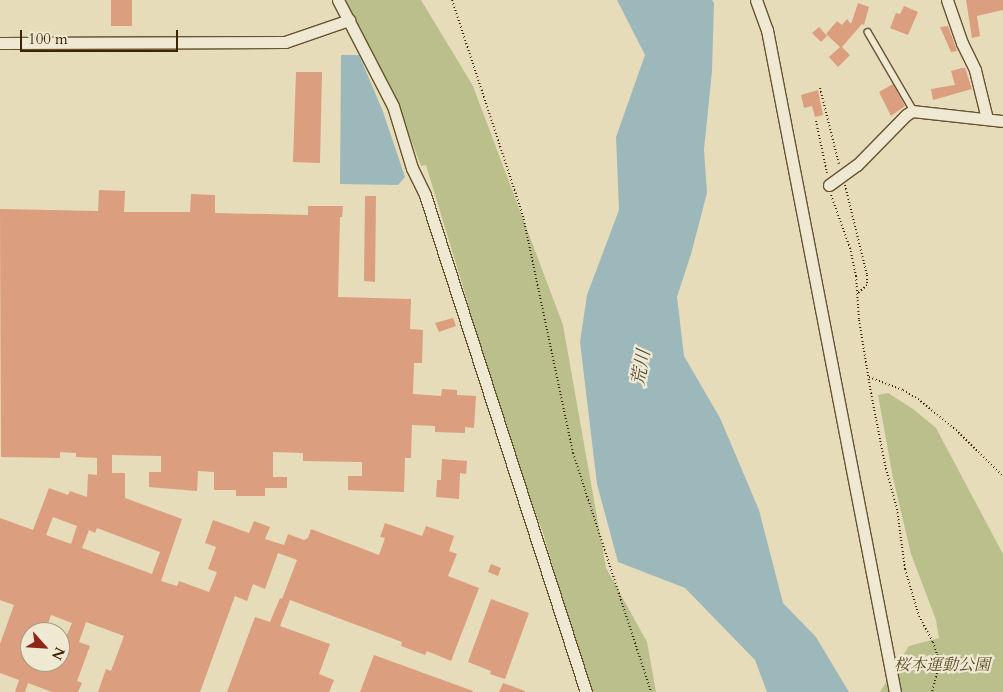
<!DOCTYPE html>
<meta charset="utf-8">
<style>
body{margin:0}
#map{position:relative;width:1003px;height:692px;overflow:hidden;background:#e7dcb9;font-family:Cardo,"Noto Serif JP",serif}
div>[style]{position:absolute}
.green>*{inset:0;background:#babf8c}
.water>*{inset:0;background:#9db8bb}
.building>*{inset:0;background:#db9e7e}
.path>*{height:2px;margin-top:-1px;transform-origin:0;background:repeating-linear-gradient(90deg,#3c2503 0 1px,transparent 0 3.5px)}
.roads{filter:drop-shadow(1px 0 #675330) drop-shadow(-1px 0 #675330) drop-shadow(0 1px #675330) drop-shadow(0 -1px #675330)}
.service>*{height:5.5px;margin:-2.75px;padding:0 2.75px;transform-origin:2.75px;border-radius:2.75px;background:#efe8d2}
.minor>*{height:11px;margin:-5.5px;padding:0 5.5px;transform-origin:5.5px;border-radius:5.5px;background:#efe8d2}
span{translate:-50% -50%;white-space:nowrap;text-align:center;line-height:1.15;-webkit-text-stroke:4.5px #efe8d2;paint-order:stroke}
.park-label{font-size:16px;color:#5c4c25;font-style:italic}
.water-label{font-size:18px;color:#544a31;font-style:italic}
.north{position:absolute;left:20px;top:622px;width:50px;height:50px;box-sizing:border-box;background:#efe8d2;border:1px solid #a79a7f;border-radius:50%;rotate:116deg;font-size:14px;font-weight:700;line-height:20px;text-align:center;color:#3c2503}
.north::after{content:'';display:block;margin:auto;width:18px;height:22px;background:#8f2418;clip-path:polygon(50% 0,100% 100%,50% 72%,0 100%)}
.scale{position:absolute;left:20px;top:30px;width:158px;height:22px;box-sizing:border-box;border:2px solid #3c2503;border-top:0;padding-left:6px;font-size:15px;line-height:18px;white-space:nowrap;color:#3c2503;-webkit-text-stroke:4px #efe8d2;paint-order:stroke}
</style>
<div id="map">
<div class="green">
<div style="clip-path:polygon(346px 0,421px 0,473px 86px,563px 325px,606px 568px,647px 642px,656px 692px,590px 692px,543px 533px,492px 395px,467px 300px,426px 165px,421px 166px,404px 121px,357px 35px,357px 24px)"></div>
<div style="clip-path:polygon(888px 393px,913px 409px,936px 428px,1003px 554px,1003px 692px,880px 692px,909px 646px,939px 638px,936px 620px,911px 554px,893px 478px,878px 395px)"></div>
</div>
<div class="water">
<div style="clip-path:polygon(617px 0,712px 0,714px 3px,712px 71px,704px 150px,707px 193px,691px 254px,677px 297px,684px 356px,720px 418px,759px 510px,783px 603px,816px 637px,849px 692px,767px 692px,755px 660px,685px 588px,618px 562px,597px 484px,580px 342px,587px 295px,619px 210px,616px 137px,645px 55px)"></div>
<div style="clip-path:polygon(341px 55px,359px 55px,382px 109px,405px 177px,398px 185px,340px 184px)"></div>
</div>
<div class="building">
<div style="clip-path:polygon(111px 0,132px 0,132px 26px,111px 26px)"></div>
<div style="clip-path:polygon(966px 0,1003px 0,1003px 10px,977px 16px,980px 36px,972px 38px)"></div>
<div style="clip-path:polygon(858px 3px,869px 7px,864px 25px,862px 24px,842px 47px,850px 55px,838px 67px,829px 57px,840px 47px,826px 34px,837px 21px,842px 25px,847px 19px,851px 24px)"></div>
<div style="clip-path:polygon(904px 6px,918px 12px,908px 35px,890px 28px,896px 13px,900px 14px)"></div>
<div style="clip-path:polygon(948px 26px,955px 45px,957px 51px,951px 52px,940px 27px)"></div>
<div style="clip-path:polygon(819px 27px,827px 36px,821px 42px,812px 33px)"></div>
<div style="clip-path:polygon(962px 68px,965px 68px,972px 89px,933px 100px,931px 89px,955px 85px,951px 71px)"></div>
<div style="clip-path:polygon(296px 72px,322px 72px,320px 163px,293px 162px)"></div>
<div style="clip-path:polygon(893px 84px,905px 106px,891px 116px,879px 92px)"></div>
<div style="clip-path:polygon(818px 90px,823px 115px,815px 117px,812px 106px,804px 108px,801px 95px)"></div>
<div style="clip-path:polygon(evenodd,99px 190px,125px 191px,124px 212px,190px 212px,191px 194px,215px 195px,215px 213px,308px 215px,308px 206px,343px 206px,342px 217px,340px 217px,338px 297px,411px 299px,410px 329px,423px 330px,422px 363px,414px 363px,413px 394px,441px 396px,442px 389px,457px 390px,457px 395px,476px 396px,474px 428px,465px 427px,465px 433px,435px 432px,435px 426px,412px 425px,411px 458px,405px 458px,404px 492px,348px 490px,348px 476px,362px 476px,362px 462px,303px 461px,303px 453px,273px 452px,273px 477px,287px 477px,287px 488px,265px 488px,265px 496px,236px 496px,236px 490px,214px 490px,214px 472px,198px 471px,197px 491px,149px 487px,149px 472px,161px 472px,161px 456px,112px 455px,112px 473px,125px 473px,125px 498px,182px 519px,161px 581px,177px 586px,179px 581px,209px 592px,217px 572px,208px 569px,216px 547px,205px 543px,213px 520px,249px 533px,254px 521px,270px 527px,265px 539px,284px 545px,288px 534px,304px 540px,308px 538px,311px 529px,379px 555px,385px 538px,380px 537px,385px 523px,422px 536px,426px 526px,454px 536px,449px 551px,457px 554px,448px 576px,479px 588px,451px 661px,427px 651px,425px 655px,401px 646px,402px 642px,290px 600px,280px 626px,330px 644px,319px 674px,334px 680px,329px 692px,227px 692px,255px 617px,270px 622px,280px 598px,282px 599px,297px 560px,278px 553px,265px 589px,253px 584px,247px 601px,235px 596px,200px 692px,98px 692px,106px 669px,111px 671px,124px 636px,86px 622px,79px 642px,90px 646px,77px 681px,82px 683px,78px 692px,52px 692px,28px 683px,25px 692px,15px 692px,19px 680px,0 673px,0 644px,14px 605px,0 600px,0 518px,33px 530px,49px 488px,68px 495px,70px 491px,87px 497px,88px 474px,97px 475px,97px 458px,76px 457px,76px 453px,60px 452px,60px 458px,1px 457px,0 209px,98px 211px,99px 190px,53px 517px,77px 526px,71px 544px,46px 535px,53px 517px,99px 190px,97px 528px,160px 552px,152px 574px,82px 548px,89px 530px,95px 533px,97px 528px,99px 190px,51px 615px,72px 623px,66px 637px,60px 635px,60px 662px,30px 662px,30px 632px,45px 632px,51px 615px)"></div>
<div style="clip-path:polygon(365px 196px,376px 196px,375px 282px,364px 281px)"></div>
<div style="clip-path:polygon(453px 318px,456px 326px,439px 332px,435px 323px)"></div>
<div style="clip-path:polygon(442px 459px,467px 461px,466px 474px,460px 473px,459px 499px,436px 497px,437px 480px,441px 480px)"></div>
<div style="clip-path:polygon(491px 564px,501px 568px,498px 576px,488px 572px)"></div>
<div style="clip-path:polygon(491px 599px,529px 613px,505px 679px,490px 674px,491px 671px,468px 662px)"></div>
<div style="clip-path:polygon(374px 655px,473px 691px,473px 692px,360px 692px)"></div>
<div style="clip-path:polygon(503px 683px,525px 691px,525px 692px,499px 692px)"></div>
</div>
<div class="path">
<div style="left:452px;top:0;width:227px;rotate:71.8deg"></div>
<div style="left:523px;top:216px;width:242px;rotate:78.1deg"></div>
<div style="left:573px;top:453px;width:251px;rotate:71.9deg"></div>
<div style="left:820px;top:88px;width:78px;rotate:76deg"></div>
<div style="left:816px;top:121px;width:53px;rotate:78.1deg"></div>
<div style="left:845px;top:185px;width:93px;rotate:76.3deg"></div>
<div style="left:867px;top:275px;width:10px;rotate:90deg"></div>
<div style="left:867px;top:285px;width:12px;rotate:138deg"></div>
<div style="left:831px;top:195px;width:56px;rotate:70.3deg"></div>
<div style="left:850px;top:248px;width:29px;rotate:78deg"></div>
<div style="left:856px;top:276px;width:44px;rotate:86.1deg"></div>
<div style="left:859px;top:320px;width:74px;rotate:80.7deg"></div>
<div style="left:871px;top:393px;width:73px;rotate:79deg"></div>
<div style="left:885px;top:465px;width:46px;rotate:74.7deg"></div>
<div style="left:897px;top:509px;width:61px;rotate:82.4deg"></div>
<div style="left:905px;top:569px;width:49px;rotate:73.4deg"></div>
<div style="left:919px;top:616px;width:30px;rotate:62deg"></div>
<div style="left:933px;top:642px;width:13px;rotate:72deg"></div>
<div style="left:937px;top:654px;width:19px;rotate:90deg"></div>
<div style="left:937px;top:673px;width:20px;rotate:105deg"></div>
<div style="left:869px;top:377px;width:36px;rotate:21deg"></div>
<div style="left:903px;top:390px;width:17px;rotate:31deg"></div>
<div style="left:918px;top:399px;width:49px;rotate:39.2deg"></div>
<div style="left:956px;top:430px;width:66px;rotate:44.4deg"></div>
</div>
<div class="roads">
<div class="service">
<div style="left:868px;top:32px;width:91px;rotate:59.8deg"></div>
</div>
<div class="minor">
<div style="left:338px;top:0;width:119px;rotate:62.6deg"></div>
<div style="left:393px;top:106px;width:65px;rotate:73deg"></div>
<div style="left:412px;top:168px;width:30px;rotate:64deg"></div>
<div style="left:425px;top:195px;width:522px;rotate:72.05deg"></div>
<div style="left:756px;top:0;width:32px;rotate:70deg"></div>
<div style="left:767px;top:30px;width:674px;rotate:79.06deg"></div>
<div style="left:947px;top:0;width:46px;rotate:70.8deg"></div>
<div style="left:962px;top:43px;width:30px;rotate:64deg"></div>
<div style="left:975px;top:70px;width:50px;rotate:76.2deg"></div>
<div style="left:0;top:43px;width:285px;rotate:-0.2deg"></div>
<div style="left:285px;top:42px;width:68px;rotate:-19deg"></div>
<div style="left:829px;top:185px;width:34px;rotate:-36deg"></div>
<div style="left:857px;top:165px;width:70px;rotate:-45.6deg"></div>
<div style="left:906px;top:115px;width:7px;rotate:-34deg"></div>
<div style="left:912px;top:111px;width:92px;rotate:6.3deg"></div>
</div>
</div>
<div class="park-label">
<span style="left:942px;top:665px">桜本運動公園</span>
</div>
<div class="water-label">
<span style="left:642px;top:368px;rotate:-80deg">荒川</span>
</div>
<div class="north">N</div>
<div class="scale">100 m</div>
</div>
